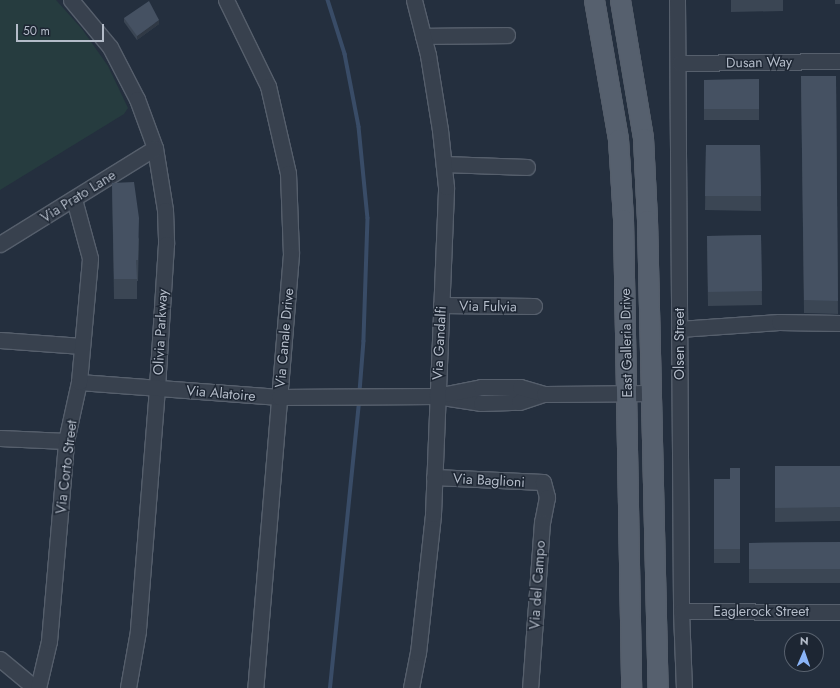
<!DOCTYPE html>
<style>
body{margin:0}
#map{position:relative;width:840px;height:688px;overflow:hidden;background:#242f3e;font-family:Jost,sans-serif}
div>[style]{position:absolute}
.green>*{inset:0;background:#263c3f}
.stream>*{height:3.5px;margin:-1.75px;padding:0 1.75px;transform-origin:1.75px;border-radius:1.75px;background:#394c67}
.roads{filter:drop-shadow(1px 0 #565f6c) drop-shadow(-1px 0 #565f6c) drop-shadow(0 1px #565f6c) drop-shadow(0 -1px #565f6c)}
.minor>*{height:15px;margin:-7.5px;padding:0 7.5px;transform-origin:7.5px;border-radius:7.5px;background:#38414e}
.major>*{height:19px;margin:-9.5px;padding:0 9.5px;transform-origin:9.5px;border-radius:9.5px;background:#56606e}
.wall>*{inset:0;background:#3b4654}
.shaded-wall>*{inset:0;background:#303945}
.building>*{inset:0;background:#455162}
span{translate:-50% -50%;white-space:nowrap;text-align:center;line-height:1.15;-webkit-text-stroke:3px #1d2633;paint-order:stroke}
.street-label{font-size:14px;color:#b4bcc9}
.north{position:absolute;left:784px;top:632px;width:40px;height:40px;box-sizing:border-box;background:#1d2633;border:1px solid #59626f;border-radius:50%;rotate:2deg;font-size:11px;font-weight:700;line-height:16px;text-align:center;color:#b4bcc9}
.north::after{content:'';display:block;margin:auto;width:14px;height:18px;background:#8ab4f8;clip-path:polygon(50% 0,100% 100%,50% 72%,0 100%)}
.scale{position:absolute;left:16px;top:24px;width:88px;height:18px;box-sizing:border-box;border:2px solid #b4bcc9;border-top:0;padding-left:5px;font-size:12px;line-height:14px;white-space:nowrap;color:#b4bcc9;-webkit-text-stroke:3px #1d2633;paint-order:stroke}
</style>
<div id="map">
<div class="green">
<div style="clip-path:polygon(0 0,56px 0,82px 29px,108px 66px,128px 108px,124px 114px,0 190px)"></div>
</div>
<div class="stream">
<div style="left:328px;top:0;width:57px;rotate:72.5deg"></div>
<div style="left:345px;top:54px;width:74px;rotate:79.1deg"></div>
<div style="left:359px;top:127px;width:91px;rotate:84.4deg"></div>
<div style="left:368px;top:218px;width:123px;rotate:91.9deg"></div>
<div style="left:364px;top:341px;width:51px;rotate:94.5deg"></div>
<div style="left:330px;top:688px;width:288px;rotate:-84.2deg"></div>
</div>
<div class="roads">
<div class="minor">
<div style="left:71px;top:0;width:61px;rotate:50.3deg"></div>
<div style="left:110px;top:47px;width:59px;rotate:62.6deg"></div>
<div style="left:137px;top:99px;width:52px;rotate:69.8deg"></div>
<div style="left:155px;top:148px;width:63px;rotate:80.8deg"></div>
<div style="left:165px;top:210px;width:34px;rotate:88deg"></div>
<div style="left:166px;top:244px;width:144px;rotate:93.6deg"></div>
<div style="left:157px;top:388px;width:244px;rotate:94.5deg"></div>
<div style="left:138px;top:631px;width:58px;rotate:100deg"></div>
<div style="left:226px;top:0;width:96px;rotate:64deg"></div>
<div style="left:268px;top:86px;width:89px;rotate:77.1deg"></div>
<div style="left:288px;top:173px;width:81px;rotate:87.9deg"></div>
<div style="left:291px;top:254px;width:435px;rotate:94.7deg"></div>
<div style="left:677px;top:0;width:611px;rotate:89.62deg"></div>
<div style="left:681px;top:611px;width:77px;rotate:87.8deg"></div>
<div style="left:423px;top:36px;width:84px;rotate:-0.7deg"></div>
<div style="left:679px;top:63px;width:161px;rotate:-0.7deg"></div>
<div style="left:444px;top:164px;width:83px;rotate:2.1deg"></div>
<div style="left:0;top:244px;width:182px;rotate:-31.8deg"></div>
<div style="left:441px;top:305px;width:93px;rotate:0.6deg"></div>
<div style="left:679px;top:329px;width:100px;rotate:-4deg"></div>
<div style="left:779px;top:322px;width:61px;rotate:0.9deg"></div>
<div style="left:0;top:340px;width:82px;rotate:4.2deg"></div>
<div style="left:79px;top:382px;width:201px;rotate:4.3deg"></div>
<div style="left:279px;top:397px;width:157px;rotate:-0.4deg"></div>
<div style="left:436px;top:396px;width:46px;rotate:8.8deg"></div>
<div style="left:481px;top:403px;width:38px;rotate:-2deg"></div>
<div style="left:519px;top:402px;width:26px;rotate:-18deg"></div>
<div style="left:446px;top:394px;width:36px;rotate:-11deg"></div>
<div style="left:481px;top:387px;width:39px"></div>
<div style="left:520px;top:387px;width:25px;rotate:16deg"></div>
<div style="left:544px;top:394px;width:108px;rotate:-0.5deg"></div>
<div style="left:0;top:438px;width:66px;rotate:2.6deg"></div>
<div style="left:434px;top:477px;width:109px;rotate:2.6deg"></div>
<div style="left:543px;top:482px;width:16px;rotate:75deg"></div>
<div style="left:547px;top:497px;width:25px;rotate:101deg"></div>
<div style="left:542px;top:522px;width:166px;rotate:94.1deg"></div>
<div style="left:681px;top:611px;width:159px;rotate:0.4deg"></div>
<div style="left:0;top:659px;width:45px;rotate:39.6deg"></div>
<div style="left:38px;top:688px;width:48px;rotate:-76.8deg"></div>
<div style="left:49px;top:641px;width:201px;rotate:-85.1deg"></div>
<div style="left:66px;top:441px;width:60px;rotate:-77.6deg"></div>
<div style="left:79px;top:382px;width:124px;rotate:-84.9deg"></div>
<div style="left:90px;top:258px;width:61px;rotate:-105.2deg"></div>
<div style="left:411px;top:688px;width:36px;rotate:-79deg"></div>
<div style="left:418px;top:653px;width:140px;rotate:-83.8deg"></div>
<div style="left:433px;top:514px;width:327px;rotate:-87.7deg"></div>
<div style="left:446px;top:187px;width:57px;rotate:-96deg"></div>
<div style="left:440px;top:130px;width:76px;rotate:-99.1deg"></div>
<div style="left:428px;top:55px;width:57px;rotate:-104.3deg"></div>
</div>
<div class="major">
<div style="left:594px;top:0;width:141px;rotate:80.2deg"></div>
<div style="left:618px;top:139px;width:80px;rotate:86.4deg"></div>
<div style="left:623px;top:219px;width:469px;rotate:89deg"></div>
<div style="left:620px;top:0;width:140px;rotate:80.5deg"></div>
<div style="left:643px;top:138px;width:82px;rotate:87.2deg"></div>
<div style="left:647px;top:220px;width:468px;rotate:88.7deg"></div>
</div>
</div>
<div class="wall">
<div style="clip-path:polygon(731px 0,783px 0,783px 11px,731px 12px)"></div>
<div style="clip-path:polygon(835px 0,840px 0,840px 4px,835px 4px)"></div>
<div style="clip-path:polygon(124px 18px,159px 24px,137px 40px,124px 22px)"></div>
<div style="clip-path:polygon(801px 76px,836px 76px,838px 314px,804px 313px)"></div>
<div style="clip-path:polygon(759px 79px,759px 120px,704px 120px,704px 80px)"></div>
<div style="clip-path:polygon(706px 145px,760px 145px,761px 211px,705px 210px)"></div>
<div style="clip-path:polygon(112px 183px,139px 239px,138px 281px,137px 281px,137px 299px,114px 299px)"></div>
<div style="clip-path:polygon(761px 235px,762px 305px,708px 306px,707px 236px)"></div>
<div style="clip-path:polygon(775px 466px,840px 466px,840px 521px,775px 522px)"></div>
<div style="clip-path:polygon(740px 468px,740px 563px,714px 563px,714px 479px,730px 479px)"></div>
<div style="clip-path:polygon(840px 542px,840px 583px,749px 583px,749px 543px)"></div>
</div>
<div class="shaded-wall">
<div style="clip-path:polygon(159px 20px,159px 24px,137px 40px,137px 36px)"></div>
</div>
<div class="building">
<div style="clip-path:polygon(149px 1px,159px 20px,137px 36px,124px 18px)"></div>
<div style="clip-path:polygon(801px 76px,836px 76px,838px 301px,804px 300px)"></div>
<div style="clip-path:polygon(759px 79px,759px 109px,704px 109px,704px 80px)"></div>
<div style="clip-path:polygon(706px 145px,760px 145px,761px 196px,705px 196px)"></div>
<div style="clip-path:polygon(134px 182px,139px 218px,138px 260px,136px 260px,137px 279px,114px 279px,112px 183px)"></div>
<div style="clip-path:polygon(761px 235px,762px 291px,708px 292px,707px 236px)"></div>
<div style="clip-path:polygon(775px 466px,840px 466px,840px 507px,775px 508px)"></div>
<div style="clip-path:polygon(730px 468px,740px 468px,740px 549px,714px 549px,714px 479px,730px 479px)"></div>
<div style="clip-path:polygon(840px 542px,840px 569px,749px 569px,749px 543px)"></div>
</div>
<div class="street-label">
<span style="left:759px;top:62px;rotate:-1deg">Dusan Way</span>
<span style="left:78px;top:196px;rotate:-32deg">Via Prato Lane</span>
<span style="left:488px;top:306px;rotate:1deg">Via Fulvia</span>
<span style="left:160px;top:332px;rotate:-87deg">Olivia Parkway</span>
<span style="left:284px;top:338px;rotate:-85deg">Via Canale Drive</span>
<span style="left:439px;top:343px;rotate:-87deg">Via Gandalfi</span>
<span style="left:626px;top:343px;rotate:-91deg">East Galleria Drive</span>
<span style="left:679px;top:344px;rotate:-90deg">Olsen Street</span>
<span style="left:221px;top:393px;rotate:5deg">Via Alatoire</span>
<span style="left:66px;top:467px;rotate:-83deg">Via Corto Street</span>
<span style="left:489px;top:480px;rotate:3deg">Via Baglioni</span>
<span style="left:537px;top:585px;rotate:-86deg">Via del Campo</span>
<span style="left:761px;top:611px">Eaglerock Street</span>
</div>
<div class="north">N</div>
<div class="scale">50 m</div>
</div>
